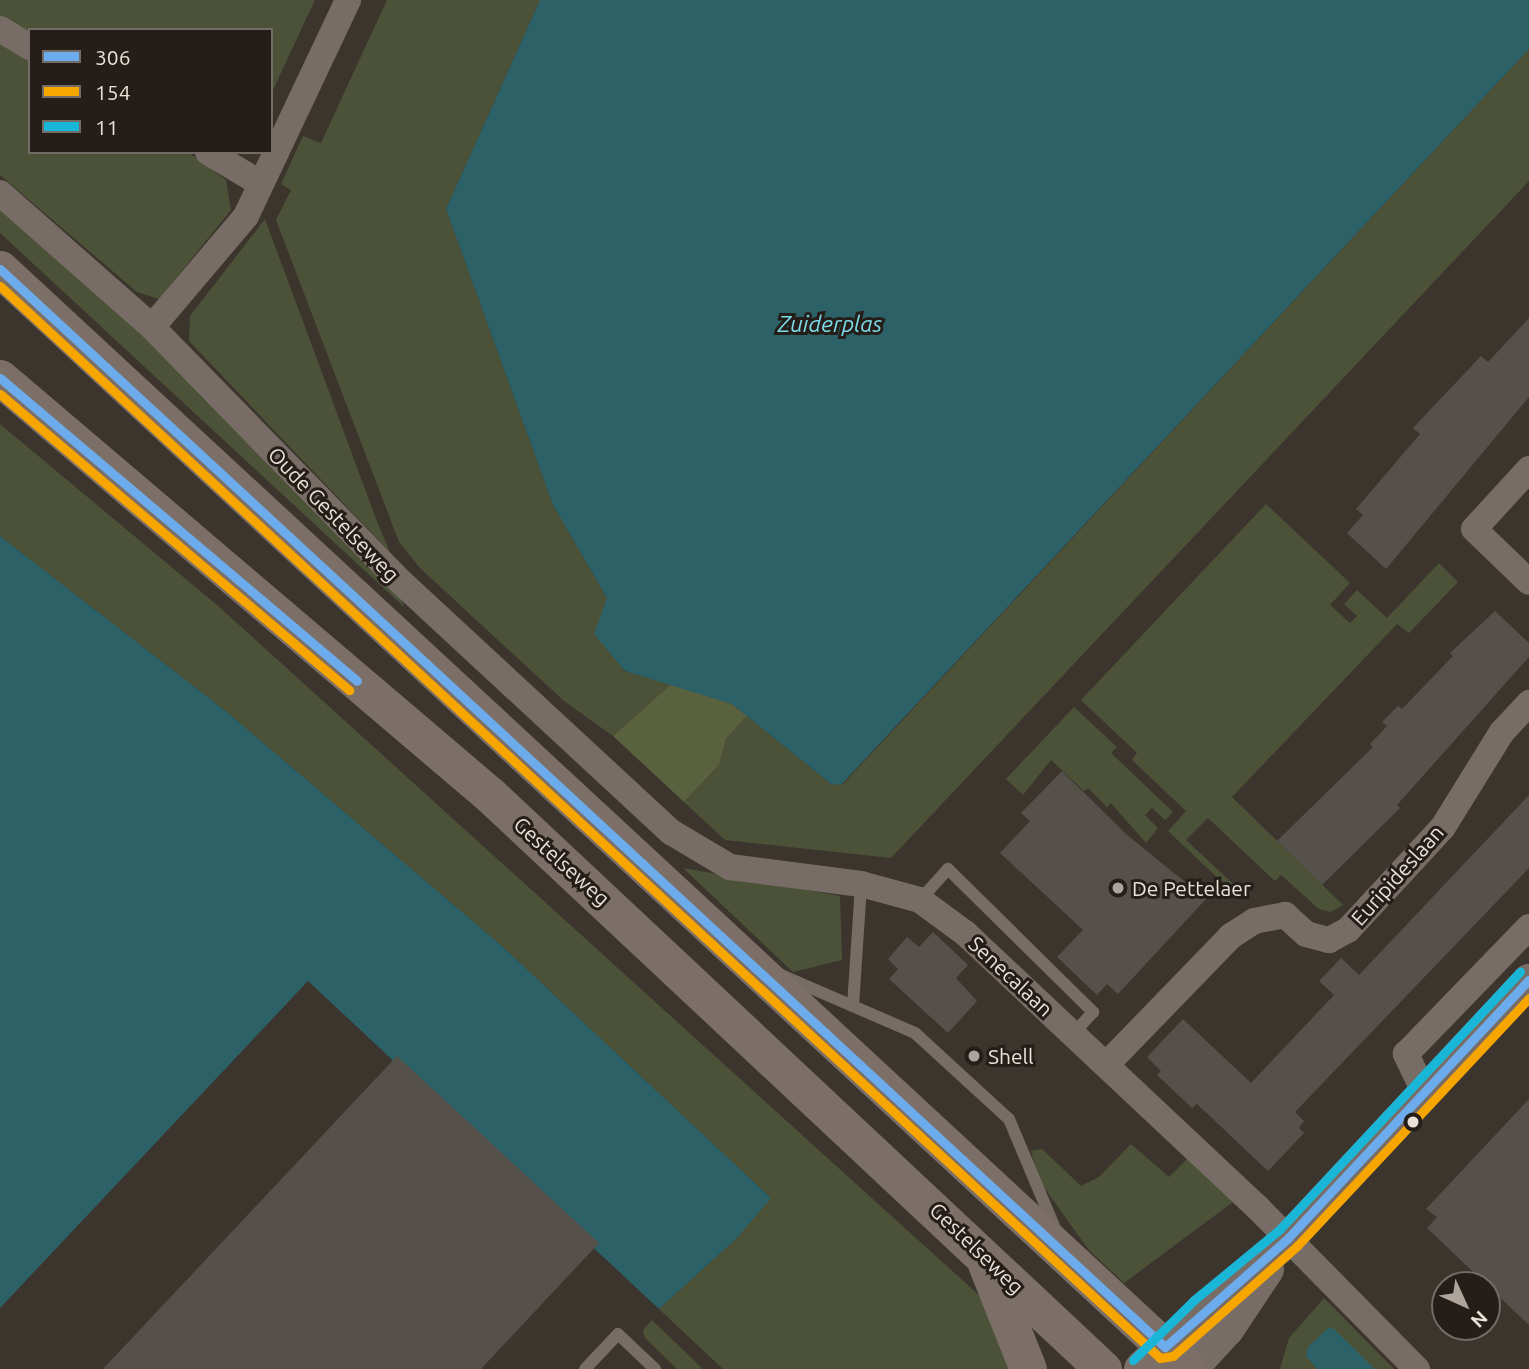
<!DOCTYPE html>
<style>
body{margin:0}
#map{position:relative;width:1529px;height:1369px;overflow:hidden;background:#3c352e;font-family:Ubuntu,sans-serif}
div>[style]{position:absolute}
.green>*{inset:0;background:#4c5238}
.forest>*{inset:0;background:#59613e}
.water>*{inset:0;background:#2d6168}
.building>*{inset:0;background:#56504a}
.service>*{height:12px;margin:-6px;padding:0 6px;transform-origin:6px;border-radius:6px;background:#786d66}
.minor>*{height:26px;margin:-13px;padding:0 13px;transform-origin:13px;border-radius:13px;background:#786d66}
.tertiary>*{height:33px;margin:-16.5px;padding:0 16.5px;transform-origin:16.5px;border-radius:16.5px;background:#786d66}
.secondary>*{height:37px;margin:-18.5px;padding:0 18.5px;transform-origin:18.5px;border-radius:18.5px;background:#7c6f67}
.bus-1>*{height:9px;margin:-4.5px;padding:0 4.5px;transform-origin:4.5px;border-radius:4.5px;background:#6dacec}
.bus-2>*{height:9px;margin:-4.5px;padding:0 4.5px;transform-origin:4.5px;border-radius:4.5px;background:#f7a600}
.bus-3>*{height:9px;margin:-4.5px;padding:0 4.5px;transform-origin:4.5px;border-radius:4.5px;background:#1ab6d8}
.dots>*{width:19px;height:19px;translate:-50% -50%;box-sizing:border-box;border:4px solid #241d18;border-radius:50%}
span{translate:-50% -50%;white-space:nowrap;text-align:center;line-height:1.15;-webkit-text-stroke:6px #241d18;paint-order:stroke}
.street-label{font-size:21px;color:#eae1d9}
.poi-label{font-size:21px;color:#eae1d9}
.left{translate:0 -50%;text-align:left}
.water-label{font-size:23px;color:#7bdae8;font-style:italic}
.legend{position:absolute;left:28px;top:28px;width:245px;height:126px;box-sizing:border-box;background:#241d18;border:2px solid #736b65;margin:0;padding:9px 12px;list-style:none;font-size:21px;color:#eae1d9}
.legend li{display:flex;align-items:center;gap:14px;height:35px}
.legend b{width:35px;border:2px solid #736b65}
.north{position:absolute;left:1431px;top:1271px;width:70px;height:70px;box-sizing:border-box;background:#241d18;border:2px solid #736b65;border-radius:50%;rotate:135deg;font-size:19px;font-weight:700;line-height:28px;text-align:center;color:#eae1d9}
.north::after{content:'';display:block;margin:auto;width:24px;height:32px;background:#ada59d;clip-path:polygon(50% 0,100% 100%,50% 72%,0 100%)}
</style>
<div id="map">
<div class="green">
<div style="clip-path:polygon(0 0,315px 0,271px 94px,271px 30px,30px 30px,30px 34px,0 17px)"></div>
<div style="clip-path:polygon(387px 0,540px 0,446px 209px,553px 505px,607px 598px,602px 620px,624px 671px,671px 684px,613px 736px,564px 701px,420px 568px,399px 542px,276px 220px,291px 190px,281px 184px,303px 136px,321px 143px)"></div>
<div style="clip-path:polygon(0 41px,30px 58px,30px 152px,188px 152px,226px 180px,231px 210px,159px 299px,137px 292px,0 175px)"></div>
<div style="clip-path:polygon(1529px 49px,1529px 181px,891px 858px,725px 840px,684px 802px,719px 765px,726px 739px,747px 716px,831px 784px,843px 784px)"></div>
<div style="clip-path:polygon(0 204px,188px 378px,399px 591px,404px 607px,0 233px)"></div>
<div style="clip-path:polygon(265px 219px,378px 524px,390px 552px,189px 341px,190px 316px)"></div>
<div style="clip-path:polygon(0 424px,217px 605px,992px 1307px,1020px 1369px,723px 1369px,659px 1309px,736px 1239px,770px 1197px,502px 946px,227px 712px,0 536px)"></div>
<div style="clip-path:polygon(1266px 504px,1350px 583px,1330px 605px,1350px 623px,1357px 616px,1344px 604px,1357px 590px,1387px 618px,1439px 563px,1458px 582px,1409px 633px,1397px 624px,1232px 797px,1343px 905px,1330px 912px,1319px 909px,1281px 875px,1275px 881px,1208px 818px,1186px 840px,1244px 894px,1240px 899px,1168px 831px,1186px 811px,1132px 760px,1137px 753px,1081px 700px)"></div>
<div style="clip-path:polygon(1074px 707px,1117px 747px,1111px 753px,1173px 812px,1165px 820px,1152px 808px,1145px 815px,1158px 828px,1146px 843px,1111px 803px,1107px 807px,1088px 788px,1084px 791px,1051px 760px,1023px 795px,1006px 779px)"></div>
<div style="clip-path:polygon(683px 868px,840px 896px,842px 960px,793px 972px)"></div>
<div style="clip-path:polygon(1131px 1144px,1169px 1177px,1187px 1159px,1233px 1202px,1124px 1283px,1088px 1249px,1038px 1179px,1031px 1151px,1042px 1149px,1081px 1186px,1099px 1177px)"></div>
<div style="clip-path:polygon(1324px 1298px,1394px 1369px,1375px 1369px,1329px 1327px,1307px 1356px,1317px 1369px,1280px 1369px,1289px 1338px)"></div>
<div style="clip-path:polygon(652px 1320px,703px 1369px,677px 1369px,645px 1338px,643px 1330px)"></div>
</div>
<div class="forest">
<div style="clip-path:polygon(671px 684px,732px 704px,747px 716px,726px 739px,719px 765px,684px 802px,613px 736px)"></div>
</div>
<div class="water">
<div style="clip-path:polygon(540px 0,1529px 0,1529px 49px,841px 785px,831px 784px,732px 704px,625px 671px,594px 634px,607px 598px,553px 505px,446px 209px)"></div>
<div style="clip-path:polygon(0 536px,227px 712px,502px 946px,771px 1198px,736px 1239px,659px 1309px,308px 981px,0 1308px)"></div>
<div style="clip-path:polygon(1329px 1327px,1334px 1329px,1375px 1369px,1317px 1369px,1306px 1356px,1308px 1347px)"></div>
</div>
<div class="building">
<div style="clip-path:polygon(1529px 318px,1529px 397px,1386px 569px,1347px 533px,1363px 515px,1356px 509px,1420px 434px,1413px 428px,1481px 356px,1488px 362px)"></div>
<div style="clip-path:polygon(1495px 611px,1529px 643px,1529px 657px,1397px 805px,1400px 808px,1322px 885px,1277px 841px,1373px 747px,1370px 744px,1387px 726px,1382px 722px,1398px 706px,1402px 709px,1453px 656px,1450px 653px)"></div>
<div style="clip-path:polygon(1062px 771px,1126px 834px,1206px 899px,1118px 994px,1107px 984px,1097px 995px,1057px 957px,1083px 930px,1000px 853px,1030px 821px,1021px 813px)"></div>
<div style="clip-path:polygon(1529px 795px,1529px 868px,1295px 1112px,1304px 1121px,1299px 1128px,1304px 1133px,1268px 1171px,1197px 1104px,1192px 1108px,1157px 1075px,1161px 1071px,1147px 1057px,1183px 1019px,1251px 1083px,1334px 995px,1319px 981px,1341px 958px,1359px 975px)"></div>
<div style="clip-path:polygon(933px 932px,968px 965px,956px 978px,977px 1001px,948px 1033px,889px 979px,898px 969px,888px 959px,907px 937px,919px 947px)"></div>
<div style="clip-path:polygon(397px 1056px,599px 1243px,481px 1369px,103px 1369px)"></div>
<div style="clip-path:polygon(1529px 1099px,1529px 1325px,1427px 1228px,1437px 1217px,1426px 1209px)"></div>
</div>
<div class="service">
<div style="left:920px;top:900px;width:42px;rotate:-47.9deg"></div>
<div style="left:948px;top:869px;width:204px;rotate:44.6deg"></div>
<div style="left:1093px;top:1012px;width:30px;rotate:132deg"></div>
<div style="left:781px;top:975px;width:146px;rotate:23.4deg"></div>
<div style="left:915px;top:1033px;width:127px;rotate:42.5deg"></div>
<div style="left:1009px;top:1119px;width:121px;rotate:67.2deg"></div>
<div style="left:853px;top:1006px;width:122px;rotate:-86.2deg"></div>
<div style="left:585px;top:1369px;width:48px;rotate:-46.7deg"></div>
<div style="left:618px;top:1334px;width:51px;rotate:43.4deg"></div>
</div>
<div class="minor">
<div style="left:0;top:29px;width:35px;rotate:31deg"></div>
<div style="left:208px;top:152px;width:61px;rotate:30.8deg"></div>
<div style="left:0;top:193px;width:203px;rotate:41.4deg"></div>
<div style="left:152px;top:327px;width:358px;rotate:45.7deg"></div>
<div style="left:402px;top:583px;width:367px;rotate:42.8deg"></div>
<div style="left:671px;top:832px;width:69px;rotate:30.7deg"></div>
<div style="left:730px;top:867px;width:132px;rotate:7.4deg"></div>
<div style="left:861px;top:884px;width:61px;rotate:15.2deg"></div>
<div style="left:920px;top:900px;width:56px;rotate:36.3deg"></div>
<div style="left:965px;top:933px;width:400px;rotate:43.2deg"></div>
<div style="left:1257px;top:1207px;width:228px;rotate:45.4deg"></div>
<div style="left:152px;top:327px;width:145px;rotate:-49.7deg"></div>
<div style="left:246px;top:216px;width:239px;rotate:-64.7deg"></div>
<div style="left:1529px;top:469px;width:81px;rotate:132.5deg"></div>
<div style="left:1474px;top:529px;width:76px;rotate:43.9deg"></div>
<div style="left:1106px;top:1065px;width:180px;rotate:-45.9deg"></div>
<div style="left:1231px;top:936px;width:27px;rotate:-33deg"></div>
<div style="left:1254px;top:921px;width:32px;rotate:-11deg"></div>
<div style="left:1285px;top:915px;width:28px;rotate:42deg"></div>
<div style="left:1306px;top:934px;width:24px;rotate:15deg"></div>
<div style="left:1329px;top:940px;width:21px;rotate:-28deg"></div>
<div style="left:1348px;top:930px;width:140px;rotate:-47.3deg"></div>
<div style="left:1443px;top:827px;width:112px;rotate:-58.2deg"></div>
<div style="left:1502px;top:732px;width:40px;rotate:-47deg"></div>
<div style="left:1426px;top:1096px;width:47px;rotate:-115.5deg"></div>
<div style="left:1406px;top:1054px;width:177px;rotate:-45.9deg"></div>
</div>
<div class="tertiary">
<div style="left:1165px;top:1347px;width:164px;rotate:-41.5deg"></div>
<div style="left:1288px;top:1238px;width:353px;rotate:-47deg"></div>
<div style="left:1190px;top:1369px;width:54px;rotate:-47.2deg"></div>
<div style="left:1227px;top:1329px;width:72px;rotate:-56.3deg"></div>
</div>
<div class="secondary">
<div style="left:0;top:269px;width:1619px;rotate:42.8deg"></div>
<div style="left:0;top:378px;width:643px;rotate:40.4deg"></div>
<div style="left:490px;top:795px;width:840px;rotate:43.12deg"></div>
<div style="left:986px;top:1264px;width:113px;rotate:68.2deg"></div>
<div style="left:1142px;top:1369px;width:32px;rotate:-44deg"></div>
</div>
<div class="bus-1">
<div style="left:0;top:269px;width:1587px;rotate:42.78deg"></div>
<div style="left:1165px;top:1347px;width:164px;rotate:-41.5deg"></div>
<div style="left:1288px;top:1238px;width:353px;rotate:-47deg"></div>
<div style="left:0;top:378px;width:468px;rotate:40.3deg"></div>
</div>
<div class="bus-2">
<div style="left:0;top:286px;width:1579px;rotate:42.74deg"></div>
<div style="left:1160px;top:1358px;width:13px;rotate:-9deg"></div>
<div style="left:1173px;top:1356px;width:166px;rotate:-41.6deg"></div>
<div style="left:1297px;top:1246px;width:340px;rotate:-46.9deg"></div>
<div style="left:0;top:394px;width:458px;rotate:40.3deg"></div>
</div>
<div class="bus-3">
<div style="left:1133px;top:1360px;width:86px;rotate:-44.5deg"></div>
<div style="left:1194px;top:1300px;width:112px;rotate:-39.5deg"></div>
<div style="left:1280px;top:1229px;width:352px;rotate:-47deg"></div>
</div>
<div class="dots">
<div style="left:1118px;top:888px;background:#ada59d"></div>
<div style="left:974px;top:1056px;background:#ada59d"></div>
<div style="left:1413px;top:1122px;background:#eae1d9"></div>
</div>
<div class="street-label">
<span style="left:334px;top:514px;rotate:46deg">Oude Gestelseweg</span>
<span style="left:562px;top:861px;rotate:42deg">Gestelseweg</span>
<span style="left:1397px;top:875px;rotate:-48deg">Euripideslaan</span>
<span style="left:1011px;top:976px;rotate:43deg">Senecalaan</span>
<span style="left:977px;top:1248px;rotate:44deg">Gestelseweg</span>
</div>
<div class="poi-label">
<span class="left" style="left:1132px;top:888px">De Pettelaer</span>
<span class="left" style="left:988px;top:1056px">Shell</span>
</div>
<div class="water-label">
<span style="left:830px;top:324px">Zuiderplas</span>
</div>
<ul class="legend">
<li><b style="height:9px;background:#6dacec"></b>306</li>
<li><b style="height:9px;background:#f7a600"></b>154</li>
<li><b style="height:9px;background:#1ab6d8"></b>11</li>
</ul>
<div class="north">N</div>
</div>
